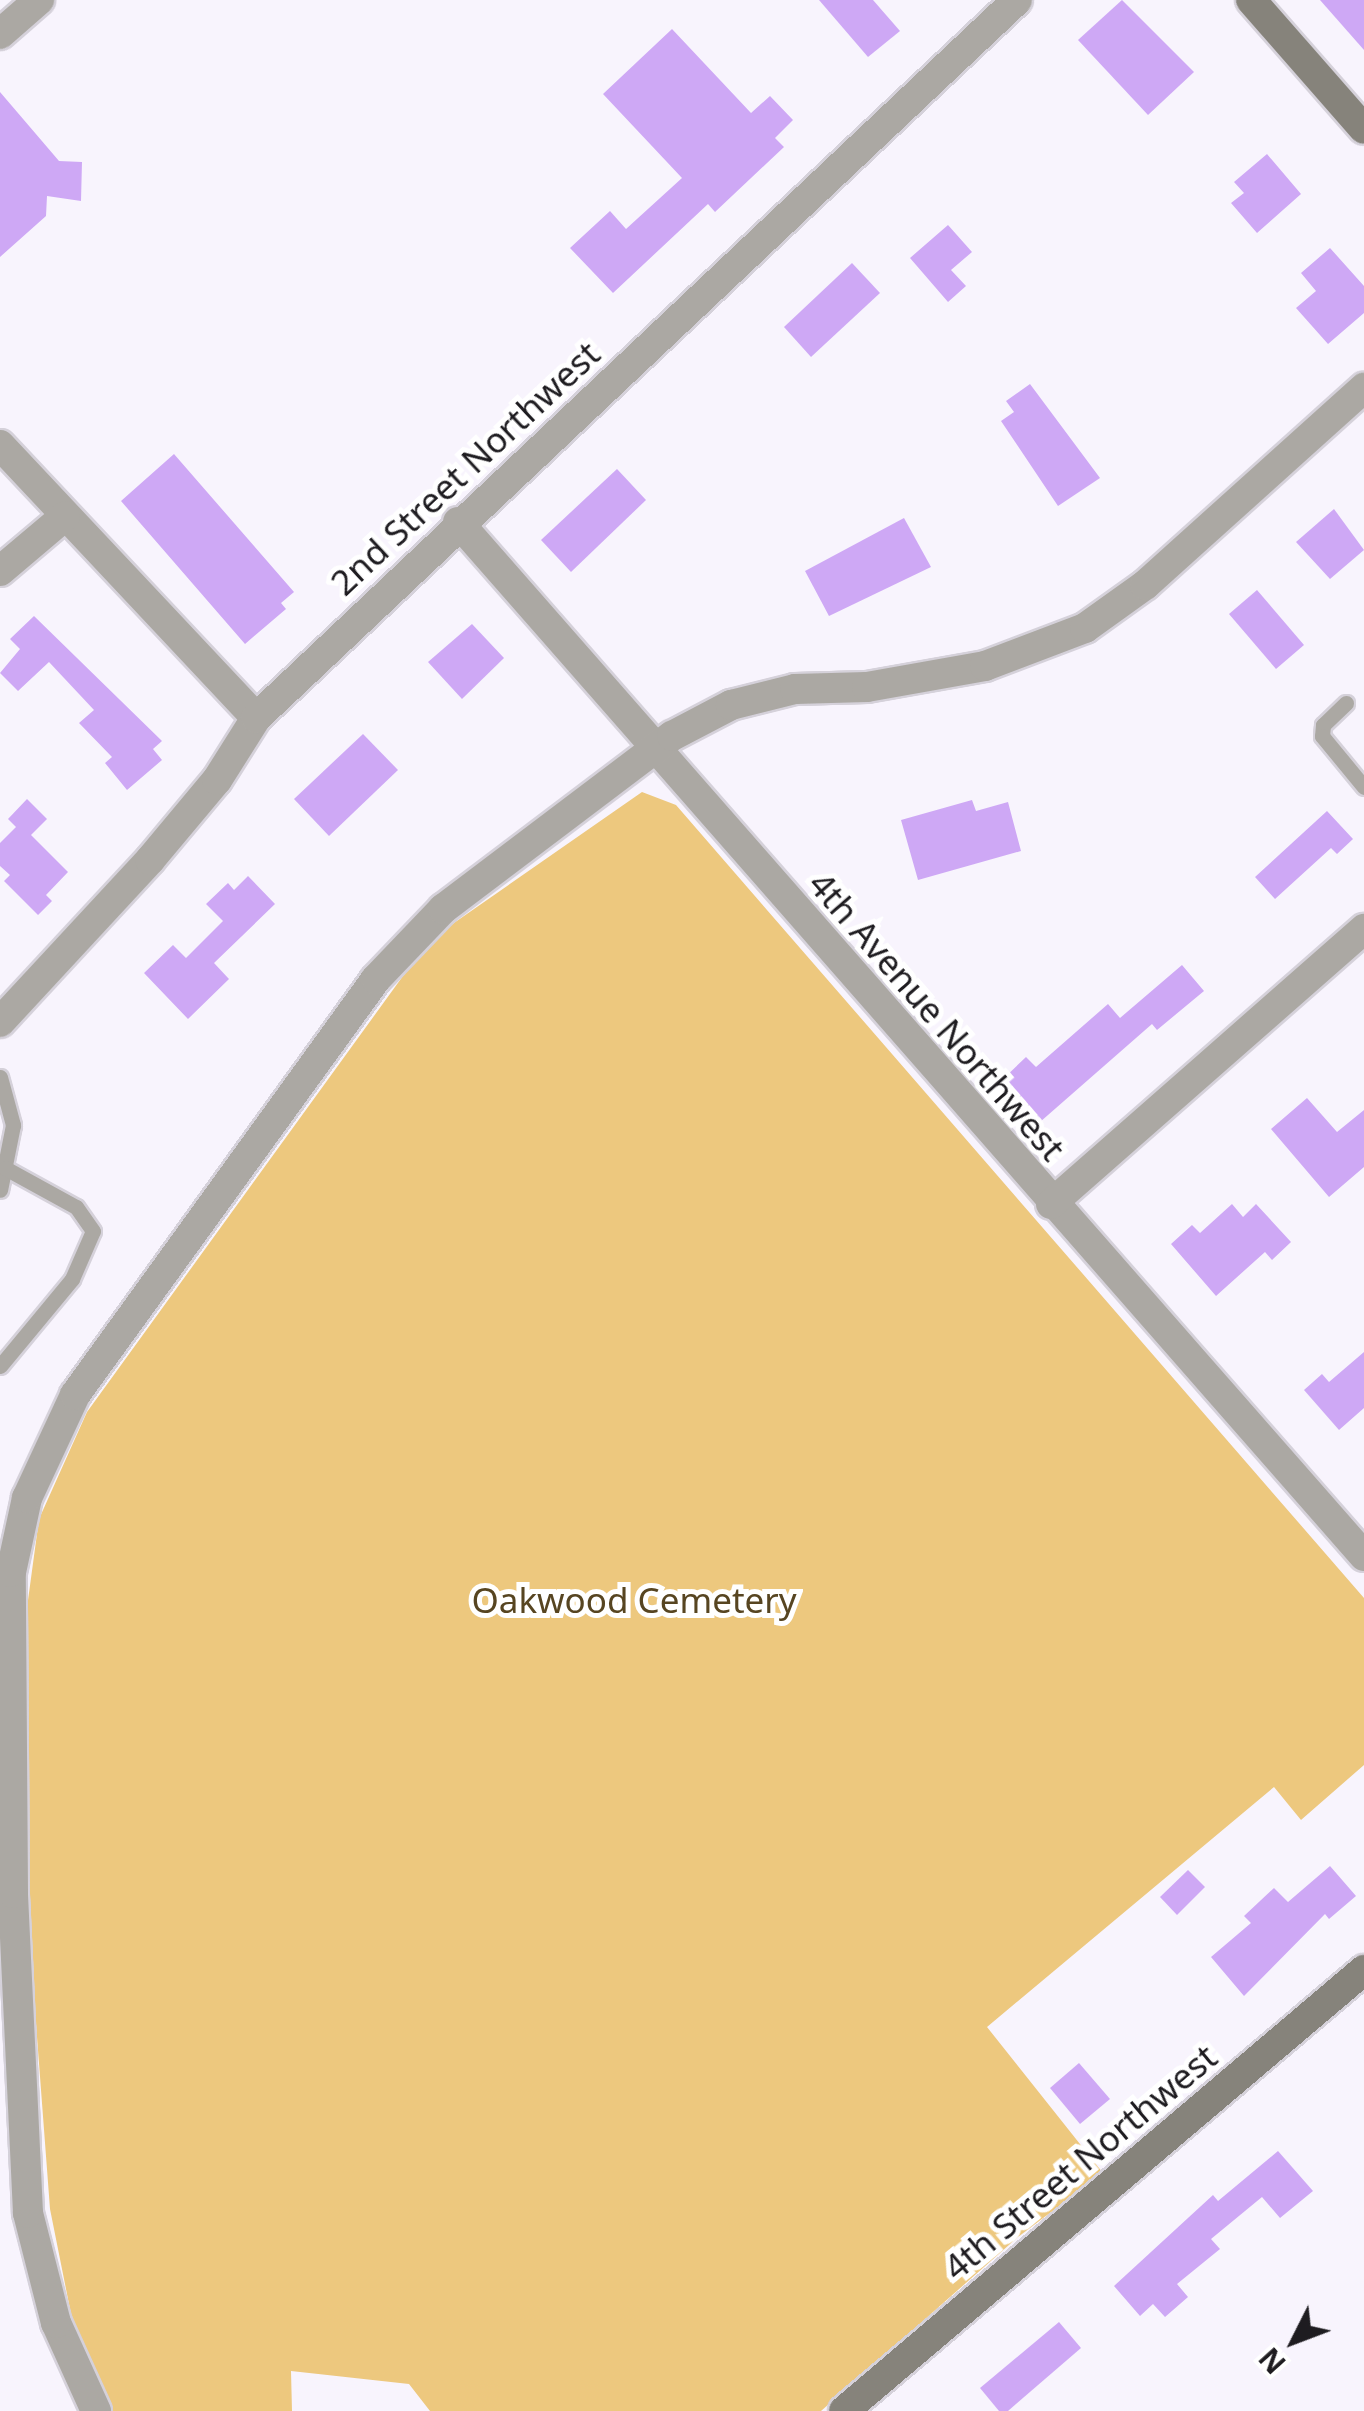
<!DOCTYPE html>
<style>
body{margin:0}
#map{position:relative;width:1364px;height:2411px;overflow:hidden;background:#f8f4fd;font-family:"Noto Sans",sans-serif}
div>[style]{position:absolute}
.green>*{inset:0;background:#edc87e}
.building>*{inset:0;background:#cea8f5}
.roads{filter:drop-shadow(2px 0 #d5d1da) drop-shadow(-2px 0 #d5d1da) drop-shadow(0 2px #d5d1da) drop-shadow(0 -2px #d5d1da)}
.service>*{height:15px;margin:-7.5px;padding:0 7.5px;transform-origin:7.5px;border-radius:7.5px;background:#aba8a3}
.minor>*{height:30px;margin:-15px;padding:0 15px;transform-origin:15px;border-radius:15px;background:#aba8a3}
.tertiary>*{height:30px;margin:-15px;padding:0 15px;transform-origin:15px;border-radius:15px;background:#aba8a3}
.secondary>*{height:30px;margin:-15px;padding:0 15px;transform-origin:15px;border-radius:15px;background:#86837b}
span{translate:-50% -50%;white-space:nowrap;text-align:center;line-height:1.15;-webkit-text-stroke:10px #fff;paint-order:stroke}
.street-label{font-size:35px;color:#1e1c20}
.park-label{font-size:35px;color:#574521}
.north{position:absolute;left:1244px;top:2291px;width:100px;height:100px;-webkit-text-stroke:8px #fff;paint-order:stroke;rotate:228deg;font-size:28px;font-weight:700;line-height:40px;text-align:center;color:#1e1c20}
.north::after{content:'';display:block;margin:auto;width:35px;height:45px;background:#1e1c20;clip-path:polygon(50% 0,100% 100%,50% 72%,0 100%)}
</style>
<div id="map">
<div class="green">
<div style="clip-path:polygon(642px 792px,676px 805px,1364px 1598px,1364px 1765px,1301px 1820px,1274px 1787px,987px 2027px,1103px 2173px,1018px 2237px,821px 2411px,430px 2411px,409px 2384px,291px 2371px,292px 2411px,110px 2411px,73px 2324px,50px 2209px,33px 1984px,21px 1652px,39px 1519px,87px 1412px,416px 958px,451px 925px)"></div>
</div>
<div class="building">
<div style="clip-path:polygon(819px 0,873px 0,900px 31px,868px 57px)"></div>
<div style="clip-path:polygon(1122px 0,1194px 72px,1148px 115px,1078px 40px)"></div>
<div style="clip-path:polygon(1320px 0,1364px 0,1364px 50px)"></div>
<div style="clip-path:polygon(672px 29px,751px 113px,770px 96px,793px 120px,775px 138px,784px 147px,715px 212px,708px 204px,613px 293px,570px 248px,610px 211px,626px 229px,682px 178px,603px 94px)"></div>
<div style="clip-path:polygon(0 92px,59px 161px,82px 162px,81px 201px,47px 196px,46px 216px,0 257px)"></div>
<div style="clip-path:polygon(1267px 154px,1301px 194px,1257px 233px,1231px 203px,1244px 193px,1234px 182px)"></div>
<div style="clip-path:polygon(948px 225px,972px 252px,951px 270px,966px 286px,948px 302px,910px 258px)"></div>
<div style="clip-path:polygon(1330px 248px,1364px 286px,1364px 313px,1328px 344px,1296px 308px,1316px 291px,1301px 273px)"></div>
<div style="clip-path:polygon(852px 263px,880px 293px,811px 357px,784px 327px)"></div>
<div style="clip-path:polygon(1030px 384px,1100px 478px,1058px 506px,1001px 421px,1014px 412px,1006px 401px)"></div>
<div style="clip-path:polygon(174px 454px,294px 592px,281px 603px,286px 609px,245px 644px,121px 501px)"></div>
<div style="clip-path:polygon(617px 469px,646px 500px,571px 572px,541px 540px)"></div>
<div style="clip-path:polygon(1334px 509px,1364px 550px,1330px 579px,1296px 542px)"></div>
<div style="clip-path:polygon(904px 518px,931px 567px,829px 616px,805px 571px)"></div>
<div style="clip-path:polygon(1257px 590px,1304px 645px,1276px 669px,1229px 614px)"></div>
<div style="clip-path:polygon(34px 616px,162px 741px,153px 749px,162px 760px,127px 790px,105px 763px,112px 757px,79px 723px,94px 710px,49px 662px,18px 691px,0 673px,20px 649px,10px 639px)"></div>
<div style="clip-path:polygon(472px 624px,504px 658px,462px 699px,428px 662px)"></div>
<div style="clip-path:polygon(363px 734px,398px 770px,329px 836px,294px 799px)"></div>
<div style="clip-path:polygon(27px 799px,47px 819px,31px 835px,68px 872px,46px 895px,52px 901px,38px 915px,4px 881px,10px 875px,0 866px,0 843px,16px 827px,8px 819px)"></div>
<div style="clip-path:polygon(972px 800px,976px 811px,1008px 802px,1021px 851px,918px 880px,901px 820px)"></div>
<div style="clip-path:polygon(1327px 811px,1353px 839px,1337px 854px,1331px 848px,1275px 899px,1255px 877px)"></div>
<div style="clip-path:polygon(248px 876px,275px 904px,214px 963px,229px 979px,188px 1019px,144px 973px,173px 945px,186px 958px,223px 921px,206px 904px,228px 883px,234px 890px)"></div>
<div style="clip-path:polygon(1182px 965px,1204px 991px,1157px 1030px,1152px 1024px,1040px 1122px,1002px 1080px,1026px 1057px,1036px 1067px,1108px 1004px,1120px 1018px)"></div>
<div style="clip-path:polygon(1307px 1098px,1337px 1132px,1364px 1110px,1364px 1167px,1329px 1197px,1271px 1129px)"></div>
<div style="clip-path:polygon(1232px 1204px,1243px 1217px,1256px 1204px,1291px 1242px,1272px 1260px,1265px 1252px,1216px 1296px,1171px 1244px,1192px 1225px,1200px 1233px)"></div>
<div style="clip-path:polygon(1364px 1352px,1364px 1408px,1339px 1430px,1304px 1390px,1322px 1374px,1329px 1382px)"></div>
<div style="clip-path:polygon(1330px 1866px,1356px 1896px,1329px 1919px,1325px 1914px,1244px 1996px,1211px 1957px,1251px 1923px,1244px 1916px,1274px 1888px,1288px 1902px)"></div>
<div style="clip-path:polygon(1188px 1870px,1205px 1887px,1177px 1915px,1160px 1897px)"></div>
<div style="clip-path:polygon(1079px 2063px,1110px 2099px,1080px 2124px,1050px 2088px)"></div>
<div style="clip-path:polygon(1278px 2151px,1313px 2191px,1280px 2218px,1262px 2197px,1211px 2239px,1220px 2249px,1177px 2284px,1188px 2297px,1165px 2317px,1153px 2304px,1140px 2316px,1114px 2286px,1213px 2195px,1218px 2201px)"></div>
<div style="clip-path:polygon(1059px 2322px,1081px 2348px,1008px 2411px,999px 2411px,980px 2388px)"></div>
</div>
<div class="roads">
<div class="service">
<div style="left:1346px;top:703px;width:32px;rotate:136deg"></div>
<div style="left:1323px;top:725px;width:11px;rotate:95deg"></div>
<div style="left:1322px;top:736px;width:66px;rotate:50.5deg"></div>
<div style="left:0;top:1077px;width:50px;rotate:74.8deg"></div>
<div style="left:13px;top:1125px;width:66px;rotate:101.3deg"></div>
<div style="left:0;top:1366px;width:113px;rotate:-50.4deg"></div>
<div style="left:72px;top:1279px;width:52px;rotate:-66.4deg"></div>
<div style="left:93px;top:1231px;width:29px;rotate:-125deg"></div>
<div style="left:76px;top:1207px;width:81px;rotate:-151.2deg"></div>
</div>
<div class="minor">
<div style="left:0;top:445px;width:374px;rotate:46.8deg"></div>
<div style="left:458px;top:522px;width:1375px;rotate:48.77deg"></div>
<div style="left:0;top:571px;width:85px;rotate:-40.2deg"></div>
<div style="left:0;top:1022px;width:221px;rotate:-47.2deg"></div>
<div style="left:150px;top:860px;width:104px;rotate:-50.1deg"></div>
<div style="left:217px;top:780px;width:73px;rotate:-57.8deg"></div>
<div style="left:256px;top:718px;width:1046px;rotate:-43.33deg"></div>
<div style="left:1051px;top:1204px;width:417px;rotate:-41.3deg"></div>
<div style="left:96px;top:2411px;width:97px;rotate:-114.4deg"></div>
<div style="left:56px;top:2323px;width:114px;rotate:-104.3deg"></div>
<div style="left:28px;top:2213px;width:320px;rotate:-92.7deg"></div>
<div style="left:13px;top:1893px;width:321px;rotate:-90.4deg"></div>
<div style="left:11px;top:1572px;width:76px;rotate:-77.8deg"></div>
<div style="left:27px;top:1498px;width:114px;rotate:-65deg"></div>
<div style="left:75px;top:1395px;width:513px;rotate:-54.11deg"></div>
<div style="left:376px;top:979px;width:97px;rotate:-46.3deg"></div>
<div style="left:443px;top:909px;width:287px;rotate:-37.1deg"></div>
<div style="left:672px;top:736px;width:67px;rotate:-27.7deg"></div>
<div style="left:731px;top:705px;width:66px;rotate:-14deg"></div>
<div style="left:795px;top:689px;width:72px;rotate:-1.6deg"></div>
<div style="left:867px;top:687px;width:120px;rotate:-10.1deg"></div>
<div style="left:985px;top:666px;width:107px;rotate:-20.8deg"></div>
<div style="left:1085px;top:628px;width:74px;rotate:-35.6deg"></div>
<div style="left:1145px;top:585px;width:295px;rotate:-42deg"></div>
</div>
<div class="tertiary">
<div style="left:0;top:34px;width:52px;rotate:-41.1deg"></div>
</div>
<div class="secondary">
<div style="left:1251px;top:0;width:171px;rotate:48.8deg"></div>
<div style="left:844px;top:2411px;width:682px;rotate:-40.3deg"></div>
</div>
</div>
<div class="street-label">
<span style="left:465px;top:468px;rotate:-43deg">2nd Street Northwest</span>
<span style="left:937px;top:1016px;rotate:49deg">4th Avenue Northwest</span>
<span style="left:1080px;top:2162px;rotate:-40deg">4th Street Northwest</span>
</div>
<div class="park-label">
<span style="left:634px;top:1600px">Oakwood Cemetery</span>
</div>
<div class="north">N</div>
</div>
